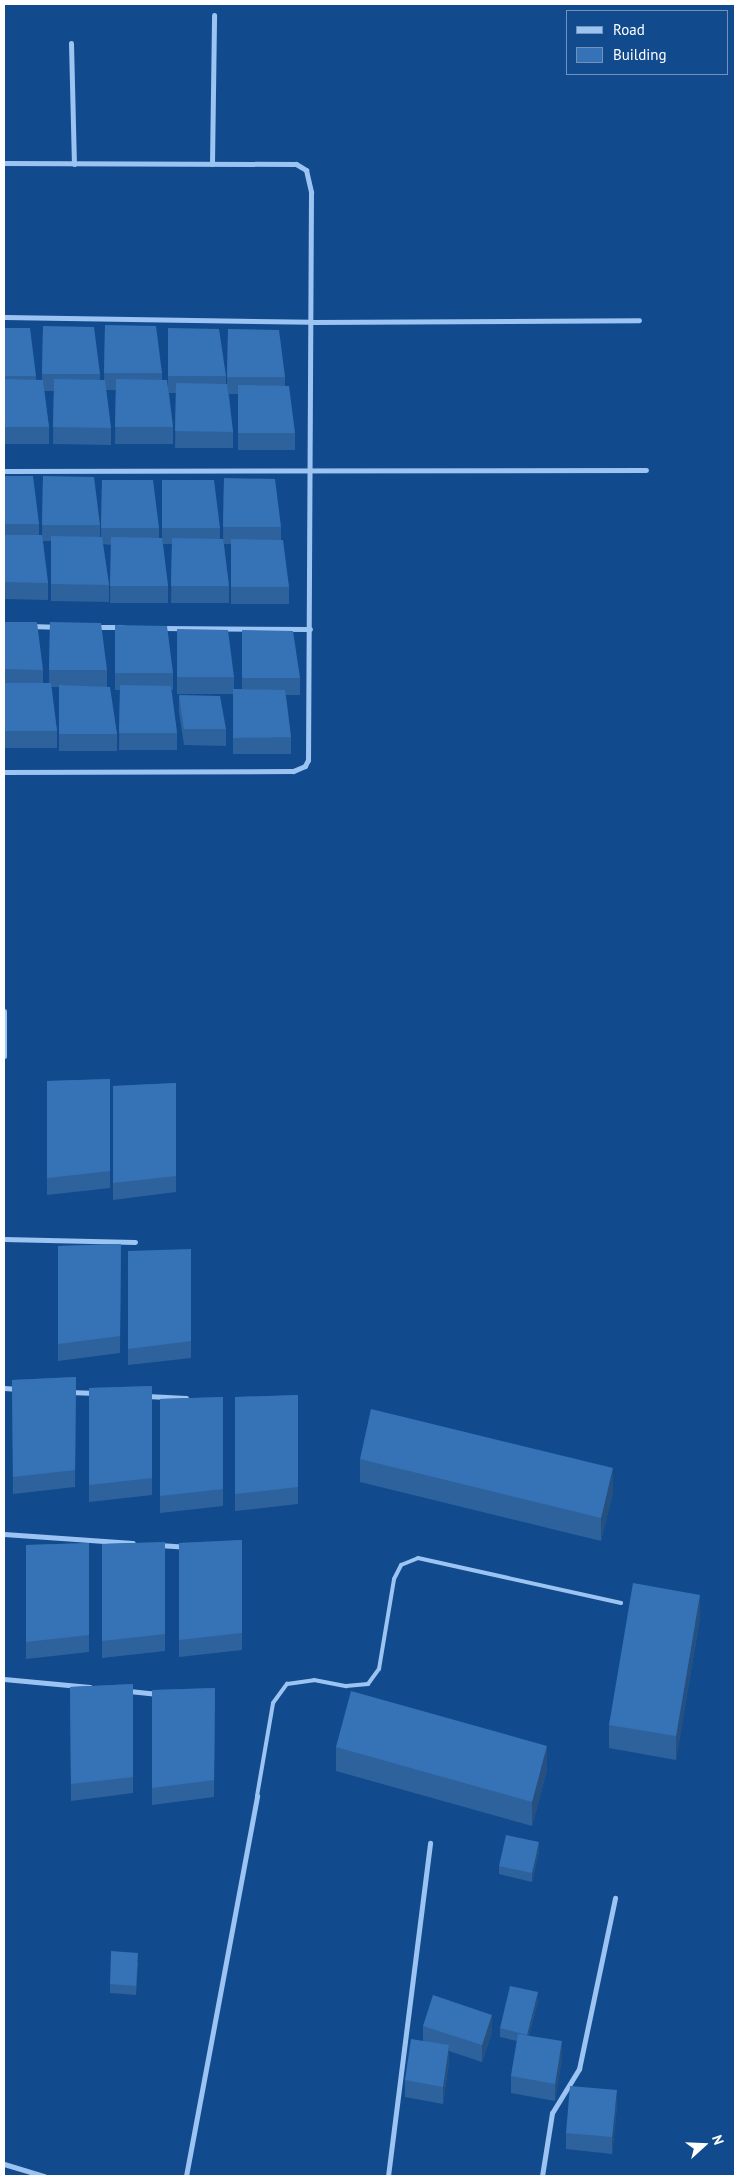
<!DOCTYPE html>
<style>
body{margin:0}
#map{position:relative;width:739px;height:2180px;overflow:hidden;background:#124a8e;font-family:"PT Sans",sans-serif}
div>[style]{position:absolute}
.service>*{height:4px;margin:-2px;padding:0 2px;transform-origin:2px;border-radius:2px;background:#9cc4f2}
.minor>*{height:5px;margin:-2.5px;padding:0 2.5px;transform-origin:2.5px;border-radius:2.5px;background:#9cc4f2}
.wall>*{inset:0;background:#2e629d}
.shaded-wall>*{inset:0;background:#26507f}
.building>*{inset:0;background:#3672b6}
span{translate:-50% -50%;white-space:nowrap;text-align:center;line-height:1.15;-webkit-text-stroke:5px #124a8e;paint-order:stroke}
.frame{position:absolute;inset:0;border:5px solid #fff;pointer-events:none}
.legend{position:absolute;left:566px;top:10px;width:162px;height:65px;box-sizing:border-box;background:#124a8e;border:1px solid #7192bb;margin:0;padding:6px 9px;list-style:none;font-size:15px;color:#fff}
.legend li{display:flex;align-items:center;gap:10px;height:25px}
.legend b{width:25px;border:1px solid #7192bb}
.north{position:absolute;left:679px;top:2120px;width:50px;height:50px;-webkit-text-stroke:4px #124a8e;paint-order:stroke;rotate:70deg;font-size:14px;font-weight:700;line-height:20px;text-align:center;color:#fff}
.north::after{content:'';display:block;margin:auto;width:18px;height:22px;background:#fff;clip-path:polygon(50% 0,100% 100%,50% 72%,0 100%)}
</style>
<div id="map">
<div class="service">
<div style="left:257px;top:1796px;width:94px;rotate:-80.2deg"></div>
<div style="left:273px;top:1703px;width:24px;rotate:-54deg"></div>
<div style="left:287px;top:1684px;width:27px;rotate:-8deg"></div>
<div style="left:314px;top:1680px;width:33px;rotate:11deg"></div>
<div style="left:346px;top:1686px;width:22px;rotate:-5deg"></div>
<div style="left:368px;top:1684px;width:19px;rotate:-54deg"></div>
<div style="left:379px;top:1669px;width:91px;rotate:-80.5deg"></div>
<div style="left:394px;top:1579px;width:16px;rotate:-63deg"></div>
<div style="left:401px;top:1565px;width:18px;rotate:-22deg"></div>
<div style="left:418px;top:1558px;width:208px;rotate:12.5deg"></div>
</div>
<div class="minor">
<div style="left:71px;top:43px;width:121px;rotate:88.6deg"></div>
<div style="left:4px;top:163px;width:292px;rotate:0.2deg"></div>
<div style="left:296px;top:164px;width:12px;rotate:31deg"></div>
<div style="left:306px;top:170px;width:23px;rotate:77deg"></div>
<div style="left:311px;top:192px;width:568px;rotate:90.3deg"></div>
<div style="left:308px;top:760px;width:7px;rotate:117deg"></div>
<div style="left:305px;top:766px;width:13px;rotate:157deg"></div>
<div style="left:293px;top:771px;width:289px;rotate:179.8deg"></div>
<div style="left:212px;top:164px;width:149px;rotate:-89.2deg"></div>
<div style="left:4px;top:317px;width:307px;rotate:0.9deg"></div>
<div style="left:311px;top:322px;width:328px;rotate:-0.3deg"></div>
<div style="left:4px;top:471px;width:642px;rotate:-0.09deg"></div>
<div style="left:30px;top:626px;width:24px;rotate:2deg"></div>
<div style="left:95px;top:627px;width:27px"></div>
<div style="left:160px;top:628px;width:150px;rotate:0.4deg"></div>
<div style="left:4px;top:1011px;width:45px;rotate:90deg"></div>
<div style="left:4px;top:1239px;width:131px;rotate:1.3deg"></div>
<div style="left:4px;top:1388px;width:14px;rotate:4deg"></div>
<div style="left:69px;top:1392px;width:27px;rotate:2deg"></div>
<div style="left:147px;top:1396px;width:39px;rotate:3deg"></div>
<div style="left:4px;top:1534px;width:129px;rotate:4deg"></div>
<div style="left:159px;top:1545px;width:26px;rotate:4deg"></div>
<div style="left:4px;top:1679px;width:86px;rotate:5.3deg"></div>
<div style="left:129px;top:1691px;width:29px;rotate:6deg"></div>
<div style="left:4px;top:2164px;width:42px;rotate:16.7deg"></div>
<div style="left:186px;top:2176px;width:387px;rotate:-79.4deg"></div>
<div style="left:388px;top:2176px;width:336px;rotate:-82.8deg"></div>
<div style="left:542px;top:2176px;width:64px;rotate:-81deg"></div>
<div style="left:552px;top:2113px;width:52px;rotate:-58.5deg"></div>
<div style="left:579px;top:2069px;width:175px;rotate:-78.1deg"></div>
</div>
<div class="wall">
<div style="clip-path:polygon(105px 325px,162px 373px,162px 380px,168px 387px,168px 328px,226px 376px,226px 384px,227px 384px,228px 329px,285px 377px,285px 386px,295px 433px,295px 450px,238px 450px,238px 394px,229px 394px,233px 432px,233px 448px,175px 448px,176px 393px,169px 393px,173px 427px,173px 444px,115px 444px,116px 390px,106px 390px,111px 428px,111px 445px,53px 444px,54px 391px,44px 391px,49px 427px,49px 444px,4px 444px,4px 328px,36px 376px,36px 380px,42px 380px,43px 326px,100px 374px,100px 380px,104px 380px)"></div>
<div style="clip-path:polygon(4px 476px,39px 524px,39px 535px,42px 537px,43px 476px,100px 525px,100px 537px,101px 537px,102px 480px,159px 528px,159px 538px,162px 540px,162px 480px,220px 528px,220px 539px,223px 539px,224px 478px,281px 527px,281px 540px,289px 587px,289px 604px,231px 604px,231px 544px,224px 544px,229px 586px,229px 603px,171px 603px,172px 544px,163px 544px,168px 586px,168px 603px,110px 603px,111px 545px,103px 544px,109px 585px,109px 602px,51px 601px,51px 541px,43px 541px,48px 583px,48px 600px,4px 599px)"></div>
<div style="clip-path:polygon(4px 622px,43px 670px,43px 683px,49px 683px,50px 622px,107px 670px,107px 687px,117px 734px,117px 751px,59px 751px,59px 687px,51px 687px,57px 731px,57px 748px,4px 748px)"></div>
<div style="clip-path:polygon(115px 625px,173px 673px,173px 690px,171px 690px,177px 733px,177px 750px,119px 750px,120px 690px,115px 690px)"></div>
<div style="clip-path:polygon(177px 629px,234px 677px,234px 689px,242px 689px,242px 630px,300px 678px,300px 695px,286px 695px,291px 737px,291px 754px,233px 754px,233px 694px,177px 694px)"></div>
<div style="clip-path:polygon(179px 695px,226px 729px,226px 746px,184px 745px,179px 712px)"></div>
<div style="clip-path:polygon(110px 1079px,110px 1188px,47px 1195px,47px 1081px)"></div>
<div style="clip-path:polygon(176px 1083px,176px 1192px,113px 1200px,113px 1086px)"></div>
<div style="clip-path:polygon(121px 1244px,120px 1353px,58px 1361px,58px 1246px)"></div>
<div style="clip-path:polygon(128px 1251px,191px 1341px,191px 1358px,128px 1365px)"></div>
<div style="clip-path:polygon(76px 1377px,75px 1487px,13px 1494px,12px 1380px)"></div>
<div style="clip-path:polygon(152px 1386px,152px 1495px,89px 1502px,89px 1388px)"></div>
<div style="clip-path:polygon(298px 1395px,298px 1504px,235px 1511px,235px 1397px)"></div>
<div style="clip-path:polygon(223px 1397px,223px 1506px,160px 1513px,160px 1399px)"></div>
<div style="clip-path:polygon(360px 1459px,613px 1492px,601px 1541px,360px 1482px)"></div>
<div style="clip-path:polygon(242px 1540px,242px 1650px,179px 1657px,179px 1543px)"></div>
<div style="clip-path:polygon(165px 1542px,165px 1651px,102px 1658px,102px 1544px)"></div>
<div style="clip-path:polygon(89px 1543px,89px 1652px,26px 1659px,26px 1545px)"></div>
<div style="clip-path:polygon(700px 1618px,676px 1760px,609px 1748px,609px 1725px)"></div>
<div style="clip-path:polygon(133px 1684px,133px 1793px,71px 1801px,70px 1687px)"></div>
<div style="clip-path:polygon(215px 1688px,214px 1797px,152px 1805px,152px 1690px)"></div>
<div style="clip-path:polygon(336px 1747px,547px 1770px,532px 1826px,336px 1771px)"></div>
<div style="clip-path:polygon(539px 1851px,532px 1882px,499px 1874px,499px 1866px)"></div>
<div style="clip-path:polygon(138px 1962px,136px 1995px,110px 1993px,110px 1984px)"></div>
<div style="clip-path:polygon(538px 2001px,529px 2036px,562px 2058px,555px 2101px,511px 2093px,511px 2076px,517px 2041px,500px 2037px,500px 2028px)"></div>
<div style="clip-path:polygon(423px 2026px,492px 2032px,482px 2062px,449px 2051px,449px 2062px,443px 2104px,405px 2097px,405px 2080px,423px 2041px)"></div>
<div style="clip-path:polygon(617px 2106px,612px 2154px,566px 2149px,566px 2133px)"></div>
</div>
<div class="shaded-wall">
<div style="clip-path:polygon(613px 1468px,613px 1492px,601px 1541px,601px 1518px)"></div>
<div style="clip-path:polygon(700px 1595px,700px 1618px,676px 1760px,676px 1736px)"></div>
<div style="clip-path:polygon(547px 1746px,547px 1770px,532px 1826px,532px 1802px)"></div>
<div style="clip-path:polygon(539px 1842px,539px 1851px,532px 1882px,532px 1873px)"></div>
<div style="clip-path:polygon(538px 1992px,538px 2001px,527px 2044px,527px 2035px)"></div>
<div style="clip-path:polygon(492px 2015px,492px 2032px,482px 2062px,482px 2045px)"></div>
<div style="clip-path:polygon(562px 2041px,562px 2058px,555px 2101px,555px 2084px)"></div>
<div style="clip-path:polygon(449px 2045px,449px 2062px,443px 2104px,443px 2087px)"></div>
<div style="clip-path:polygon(617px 2090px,617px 2106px,612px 2154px,612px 2137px)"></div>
</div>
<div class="building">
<div style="clip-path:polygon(105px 325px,156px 326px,162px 373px,104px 373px)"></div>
<div style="clip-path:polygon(43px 326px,94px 327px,100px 374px,42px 374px)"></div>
<div style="clip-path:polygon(4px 328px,30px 328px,36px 376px,4px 376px)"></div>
<div style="clip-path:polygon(168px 328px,219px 329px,226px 376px,168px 376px)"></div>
<div style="clip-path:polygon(228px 329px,279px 330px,285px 377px,227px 377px)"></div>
<div style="clip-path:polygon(4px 379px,43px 380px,49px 427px,4px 427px)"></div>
<div style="clip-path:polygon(54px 379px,105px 380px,111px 428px,53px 427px)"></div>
<div style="clip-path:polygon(116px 379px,167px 380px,173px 427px,115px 427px)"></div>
<div style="clip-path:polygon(176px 383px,227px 384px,233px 432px,175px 431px)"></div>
<div style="clip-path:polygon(238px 385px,289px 386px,295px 433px,238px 433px)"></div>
<div style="clip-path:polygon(4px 476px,33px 476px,39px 524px,4px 524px)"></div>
<div style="clip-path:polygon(43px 476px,94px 477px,100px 525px,42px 525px)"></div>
<div style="clip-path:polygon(224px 478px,275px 479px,281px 527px,223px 527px)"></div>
<div style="clip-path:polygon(102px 480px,153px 480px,159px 528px,101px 528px)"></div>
<div style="clip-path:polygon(162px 480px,214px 480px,220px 528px,162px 528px)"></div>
<div style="clip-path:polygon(4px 535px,42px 535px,48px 583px,4px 582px)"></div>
<div style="clip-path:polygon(51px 536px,102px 537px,109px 585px,51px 584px)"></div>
<div style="clip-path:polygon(111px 537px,162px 538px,168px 586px,110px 586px)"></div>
<div style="clip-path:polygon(172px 538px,223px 539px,229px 586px,171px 586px)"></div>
<div style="clip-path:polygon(231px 539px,283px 540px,289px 587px,231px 587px)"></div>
<div style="clip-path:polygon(4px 622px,37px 622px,43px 670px,4px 669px)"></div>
<div style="clip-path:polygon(50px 622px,101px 623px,107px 670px,49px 670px)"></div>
<div style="clip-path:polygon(115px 625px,167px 626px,173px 673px,115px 673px)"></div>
<div style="clip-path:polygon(177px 629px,228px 630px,234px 677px,177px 677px)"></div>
<div style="clip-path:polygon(242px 630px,293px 631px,300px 678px,242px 678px)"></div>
<div style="clip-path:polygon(4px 683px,51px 683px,57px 731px,4px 731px)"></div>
<div style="clip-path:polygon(59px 685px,110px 687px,117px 734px,59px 734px)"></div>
<div style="clip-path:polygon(120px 685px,171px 686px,177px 733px,119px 733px)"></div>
<div style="clip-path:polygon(233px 689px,285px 690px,291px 737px,233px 738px)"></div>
<div style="clip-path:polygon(179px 695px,220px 696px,226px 729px,184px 729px)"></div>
<div style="clip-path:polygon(110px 1079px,110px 1171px,47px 1178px,47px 1081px)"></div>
<div style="clip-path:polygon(176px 1083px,176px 1176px,113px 1183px,113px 1086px)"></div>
<div style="clip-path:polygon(121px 1244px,120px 1336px,58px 1344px,58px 1246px)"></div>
<div style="clip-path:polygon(191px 1249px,191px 1341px,128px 1349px,128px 1251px)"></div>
<div style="clip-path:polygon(76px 1377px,75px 1470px,13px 1477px,12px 1380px)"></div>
<div style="clip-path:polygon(152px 1386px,152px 1478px,89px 1485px,89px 1388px)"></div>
<div style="clip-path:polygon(298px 1395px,298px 1487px,235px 1494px,235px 1397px)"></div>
<div style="clip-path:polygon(223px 1397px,223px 1489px,160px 1496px,160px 1399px)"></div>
<div style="clip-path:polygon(371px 1409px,613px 1468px,601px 1518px,360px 1459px)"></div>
<div style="clip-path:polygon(242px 1540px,242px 1633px,179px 1640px,179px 1543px)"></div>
<div style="clip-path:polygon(165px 1542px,165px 1634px,102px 1641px,102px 1544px)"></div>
<div style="clip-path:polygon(89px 1543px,89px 1635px,26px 1642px,26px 1545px)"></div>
<div style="clip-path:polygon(633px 1583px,700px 1595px,676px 1736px,609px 1725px)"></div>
<div style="clip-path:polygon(133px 1684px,133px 1777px,71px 1784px,70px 1687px)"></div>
<div style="clip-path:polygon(215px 1688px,214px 1780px,152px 1788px,152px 1690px)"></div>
<div style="clip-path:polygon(351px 1691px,547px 1746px,532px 1802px,336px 1747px)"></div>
<div style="clip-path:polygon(506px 1835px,539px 1842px,532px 1873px,499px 1866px)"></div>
<div style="clip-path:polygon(111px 1951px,138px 1953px,136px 1986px,110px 1984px)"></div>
<div style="clip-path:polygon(510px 1986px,538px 1992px,527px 2035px,500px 2028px)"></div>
<div style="clip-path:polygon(433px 1995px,492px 2015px,482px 2045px,423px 2026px)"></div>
<div style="clip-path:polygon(518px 2034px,562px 2041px,555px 2084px,511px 2076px)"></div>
<div style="clip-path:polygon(411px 2039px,449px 2045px,443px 2087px,405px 2080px)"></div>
<div style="clip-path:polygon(570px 2086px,617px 2090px,612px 2137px,566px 2133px)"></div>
</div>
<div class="frame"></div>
<ul class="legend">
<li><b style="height:6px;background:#9cc4f2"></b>Road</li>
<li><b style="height:14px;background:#3672b6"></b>Building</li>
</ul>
<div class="north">N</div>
</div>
